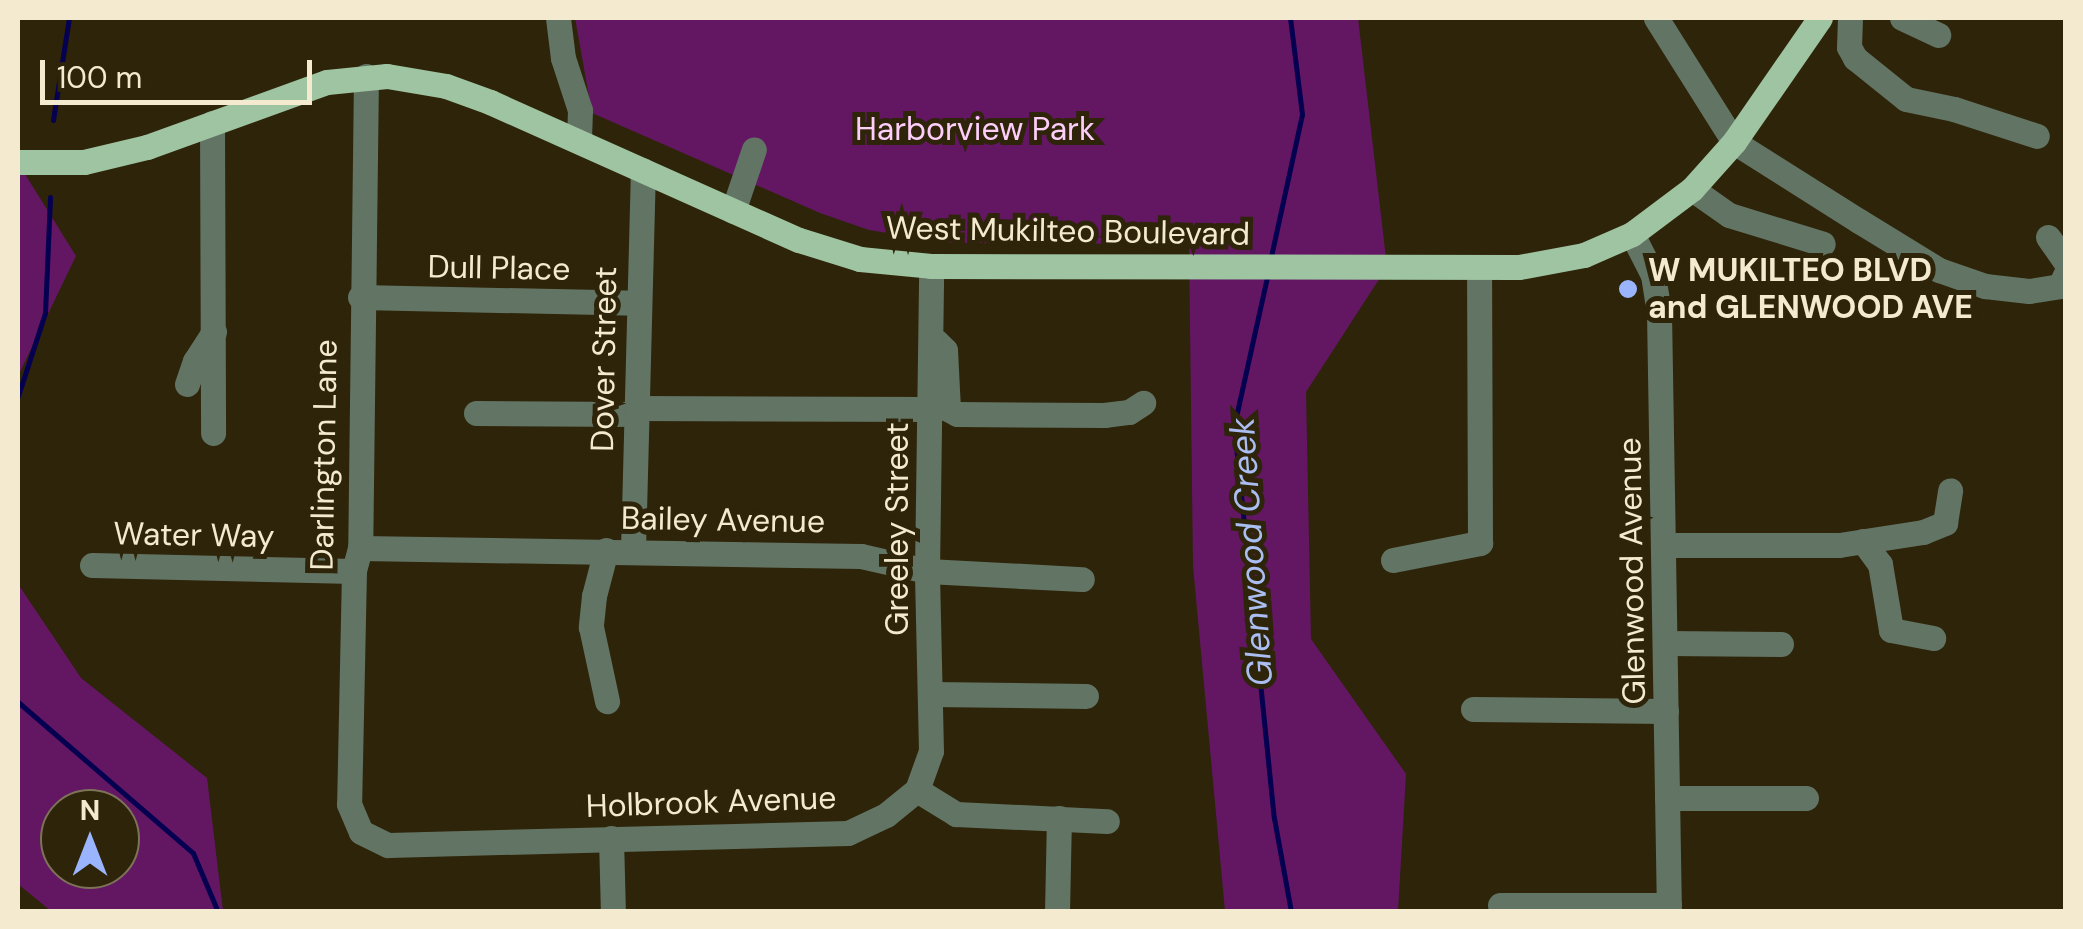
<!DOCTYPE html>
<style>
body{margin:0}
#map{position:relative;width:2083px;height:929px;overflow:hidden;background:#2e2409;font-family:"DM Sans",sans-serif}
div>[style]{position:absolute}
.green>*{inset:0;background:#631763}
.stream>*{height:5px;margin:-2.5px;padding:0 2.5px;transform-origin:2.5px;border-radius:2.5px;background:#050050}
.minor>*{height:25px;margin:-12.5px;padding:0 12.5px;transform-origin:12.5px;border-radius:12.5px;background:#627464}
.major>*{height:25px;margin:-12.5px;padding:0 12.5px;transform-origin:12.5px;border-radius:12.5px;background:#9ec4a2}
.dots>*{width:28px;height:28px;translate:-50% -50%;box-sizing:border-box;border:5px solid #2e2409;border-radius:50%}
span{translate:-50% -50%;white-space:nowrap;text-align:center;line-height:1.15;-webkit-text-stroke:10px #2e2409;paint-order:stroke}
.park-label{font-size:32px;color:#fdcefa}
.street-label{font-size:32px;color:#f4eacf}
.poi-label{font-size:32px;color:#f4eacf;font-weight:700}
.left{translate:0 -50%;text-align:left}
.water-label{font-size:35px;color:#aabef2;font-style:italic}
.frame{position:absolute;inset:0;border:20px solid #f4eacf;pointer-events:none}
.north{position:absolute;left:40px;top:789px;width:100px;height:100px;box-sizing:border-box;background:#2e2409;border:2px solid #7d7358;border-radius:50%;rotate:0deg;font-size:28px;font-weight:700;line-height:40px;text-align:center;color:#f4eacf}
.north::after{content:'';display:block;margin:auto;width:35px;height:45px;background:#9ab5fd;clip-path:polygon(50% 0,100% 100%,50% 72%,0 100%)}
.scale{position:absolute;left:40px;top:60px;width:272px;height:45px;box-sizing:border-box;border:5px solid #f4eacf;border-top:0;padding-left:12px;font-size:30px;line-height:35px;white-space:nowrap;color:#f4eacf;-webkit-text-stroke:8px #2e2409;paint-order:stroke}
</style>
<div id="map">
<div class="green">
<div style="clip-path:polygon(575px 18px,1358px 18px,1387px 267px,1306px 392px,1311px 639px,1406px 774px,1398px 911px,1225px 911px,1193px 566px,1189px 244px,949px 243px,869px 230px,820px 213px,592px 113px)"></div>
<div style="clip-path:polygon(18px 163px,76px 256px,18px 376px)"></div>
<div style="clip-path:polygon(evenodd,18px 584px,81px 678px,207px 778px,223px 911px,51px 911px,18px 884px,18px 584px,60px 809px,120px 809px,120px 869px,60px 869px,60px 809px)"></div>
</div>
<div class="stream">
<div style="left:53px;top:120px;width:103px;rotate:-81.1deg"></div>
<div style="left:1270px;top:261px;width:150px;rotate:-77.7deg"></div>
<div style="left:1302px;top:114px;width:97px;rotate:-97.1deg"></div>
<div style="left:1267px;top:277px;width:153px;rotate:102.5deg"></div>
<div style="left:1234px;top:426px;width:394px;rotate:84.2deg"></div>
<div style="left:1274px;top:818px;width:96px;rotate:79.7deg"></div>
<div style="left:18px;top:396px;width:87px;rotate:-72deg"></div>
<div style="left:45px;top:313px;width:116px;rotate:-87.5deg"></div>
<div style="left:18px;top:702px;width:231px;rotate:40.8deg"></div>
<div style="left:193px;top:853px;width:64px;rotate:67deg"></div>
</div>
<div class="minor">
<div style="left:558px;top:18px;width:40px;rotate:82.9deg"></div>
<div style="left:563px;top:58px;width:55px;rotate:71.9deg"></div>
<div style="left:580px;top:110px;width:31px;rotate:92deg"></div>
<div style="left:1656px;top:18px;width:146px;rotate:57.8deg"></div>
<div style="left:1734px;top:142px;width:148px;rotate:32.3deg"></div>
<div style="left:1859px;top:221px;width:94px;rotate:31.5deg"></div>
<div style="left:1939px;top:270px;width:49px;rotate:19.2deg"></div>
<div style="left:1985px;top:286px;width:44px;rotate:6.5deg"></div>
<div style="left:2029px;top:291px;width:31px;rotate:-9deg"></div>
<div style="left:2060px;top:286px;width:14px;rotate:-65deg"></div>
<div style="left:1850px;top:18px;width:29px;rotate:92deg"></div>
<div style="left:1849px;top:47px;width:13px;rotate:61deg"></div>
<div style="left:1855px;top:58px;width:65px;rotate:38.8deg"></div>
<div style="left:1906px;top:99px;width:49px;rotate:11.8deg"></div>
<div style="left:1954px;top:109px;width:87px;rotate:18deg"></div>
<div style="left:1902px;top:18px;width:40px;rotate:25deg"></div>
<div style="left:366px;top:76px;width:472px;rotate:90.7deg"></div>
<div style="left:360px;top:548px;width:24px;rotate:105deg"></div>
<div style="left:354px;top:571px;width:233px;rotate:91.2deg"></div>
<div style="left:349px;top:804px;width:30px;rotate:67deg"></div>
<div style="left:361px;top:832px;width:30px;rotate:26deg"></div>
<div style="left:388px;top:845px;width:460px;rotate:-1.5deg"></div>
<div style="left:848px;top:833px;width:42px;rotate:-25.3deg"></div>
<div style="left:886px;top:815px;width:40px;rotate:-39deg"></div>
<div style="left:917px;top:790px;width:46px;rotate:31.6deg"></div>
<div style="left:956px;top:814px;width:151px;rotate:2.7deg"></div>
<div style="left:212px;top:123px;width:310px;rotate:89.8deg"></div>
<div style="left:1692px;top:189px;width:45px;rotate:35.1deg"></div>
<div style="left:1729px;top:215px;width:98px;rotate:17.1deg"></div>
<div style="left:733px;top:211px;width:65px;rotate:-71.3deg"></div>
<div style="left:1632px;top:234px;width:46px;rotate:62.9deg"></div>
<div style="left:1653px;top:275px;width:37px;rotate:81deg"></div>
<div style="left:1659px;top:312px;width:600px;rotate:89.05deg"></div>
<div style="left:2048px;top:237px;width:32px;rotate:55deg"></div>
<div style="left:360px;top:297px;width:276px;rotate:1.2deg"></div>
<div style="left:937px;top:342px;width:11px;rotate:45deg"></div>
<div style="left:945px;top:350px;width:59px;rotate:87.1deg"></div>
<div style="left:948px;top:409px;width:10px;rotate:29deg"></div>
<div style="left:957px;top:414px;width:147px;rotate:0.4deg"></div>
<div style="left:1104px;top:415px;width:25px;rotate:-7deg"></div>
<div style="left:1129px;top:412px;width:17px;rotate:-33deg"></div>
<div style="left:187px;top:384px;width:24px;rotate:-71deg"></div>
<div style="left:195px;top:361px;width:35px;rotate:-57deg"></div>
<div style="left:635px;top:408px;width:294px;rotate:0.2deg"></div>
<div style="left:476px;top:413px;width:159px;rotate:0.4deg"></div>
<div style="left:1863px;top:541px;width:29px;rotate:54deg"></div>
<div style="left:1880px;top:564px;width:67px;rotate:80.5deg"></div>
<div style="left:1891px;top:630px;width:43px;rotate:10.8deg"></div>
<div style="left:1665px;top:545px;width:174px"></div>
<div style="left:1839px;top:545px;width:85px;rotate:-8.8deg"></div>
<div style="left:1923px;top:532px;width:24px;rotate:-22deg"></div>
<div style="left:1945px;top:523px;width:33px;rotate:-81deg"></div>
<div style="left:360px;top:548px;width:501px;rotate:0.91deg"></div>
<div style="left:861px;top:556px;width:68px;rotate:12.8deg"></div>
<div style="left:927px;top:571px;width:155px;rotate:3deg"></div>
<div style="left:606px;top:550px;width:48px;rotate:104.6deg"></div>
<div style="left:594px;top:596px;width:31px;rotate:96deg"></div>
<div style="left:591px;top:627px;width:76px;rotate:77.8deg"></div>
<div style="left:633px;top:550px;width:380px;rotate:-88.5deg"></div>
<div style="left:1393px;top:560px;width:89px;rotate:-11.1deg"></div>
<div style="left:1480px;top:543px;width:276px;rotate:-90.2deg"></div>
<div style="left:92px;top:565px;width:262px;rotate:1.3deg"></div>
<div style="left:1665px;top:643px;width:116px;rotate:0.5deg"></div>
<div style="left:930px;top:694px;width:156px;rotate:0.7deg"></div>
<div style="left:1473px;top:709px;width:193px;rotate:0.6deg"></div>
<div style="left:917px;top:790px;width:41px;rotate:-70.3deg"></div>
<div style="left:931px;top:751px;width:180px;rotate:-91.3deg"></div>
<div style="left:927px;top:571px;width:305px;rotate:-89.2deg"></div>
<div style="left:1667px;top:798px;width:139px"></div>
<div style="left:611px;top:838px;width:74px;rotate:88.5deg"></div>
<div style="left:1500px;top:905px;width:169px"></div>
<div style="left:1057px;top:912px;width:94px;rotate:-88.8deg"></div>
</div>
<div class="major">
<div style="left:18px;top:162px;width:66px"></div>
<div style="left:84px;top:162px;width:65px;rotate:-13.4deg"></div>
<div style="left:147px;top:147px;width:191px;rotate:-19.9deg"></div>
<div style="left:327px;top:82px;width:60px;rotate:-5.7deg"></div>
<div style="left:387px;top:76px;width:60px;rotate:9.6deg"></div>
<div style="left:446px;top:86px;width:47px;rotate:20deg"></div>
<div style="left:490px;top:102px;width:338px;rotate:24.1deg"></div>
<div style="left:799px;top:240px;width:64px;rotate:17.3deg"></div>
<div style="left:860px;top:259px;width:71px;rotate:5.6deg"></div>
<div style="left:931px;top:266px;width:588px;rotate:0.1deg"></div>
<div style="left:1519px;top:267px;width:66px;rotate:-10.5deg"></div>
<div style="left:1584px;top:255px;width:52px;rotate:-23.6deg"></div>
<div style="left:1632px;top:234px;width:75px;rotate:-36.9deg"></div>
<div style="left:1692px;top:189px;width:63px;rotate:-48.2deg"></div>
<div style="left:1734px;top:142px;width:151px;rotate:-55.3deg"></div>
</div>
<div class="dots">
<div style="left:1628px;top:289px;background:#9ab5fd"></div>
</div>
<div class="park-label">
<span style="left:975px;top:129px">Harborview Park</span>
</div>
<div class="street-label">
<span style="left:1068px;top:231px;rotate:1deg">West Mukilteo Boulevard</span>
<span style="left:499px;top:268px;rotate:1deg">Dull Place</span>
<span style="left:604px;top:359px;rotate:-89deg">Dover Street</span>
<span style="left:324px;top:455px;rotate:-89deg">Darlington Lane</span>
<span style="left:723px;top:520px;rotate:1deg">Bailey Avenue</span>
<span style="left:897px;top:529px;rotate:-90deg">Greeley Street</span>
<span style="left:194px;top:535px;rotate:1deg">Water Way</span>
<span style="left:1632px;top:571px;rotate:-91deg">Glenwood Avenue</span>
<span style="left:711px;top:802px;rotate:-2deg">Holbrook Avenue</span>
</div>
<div class="poi-label">
<span class="left" style="left:1648px;top:289px">W MUKILTEO BLVD<br>and GLENWOOD AVE</span>
</div>
<div class="water-label">
<span style="left:1251px;top:552px;rotate:-94deg">Glenwood Creek</span>
</div>
<div class="frame"></div>
<div class="north">N</div>
<div class="scale">100 m</div>
</div>
